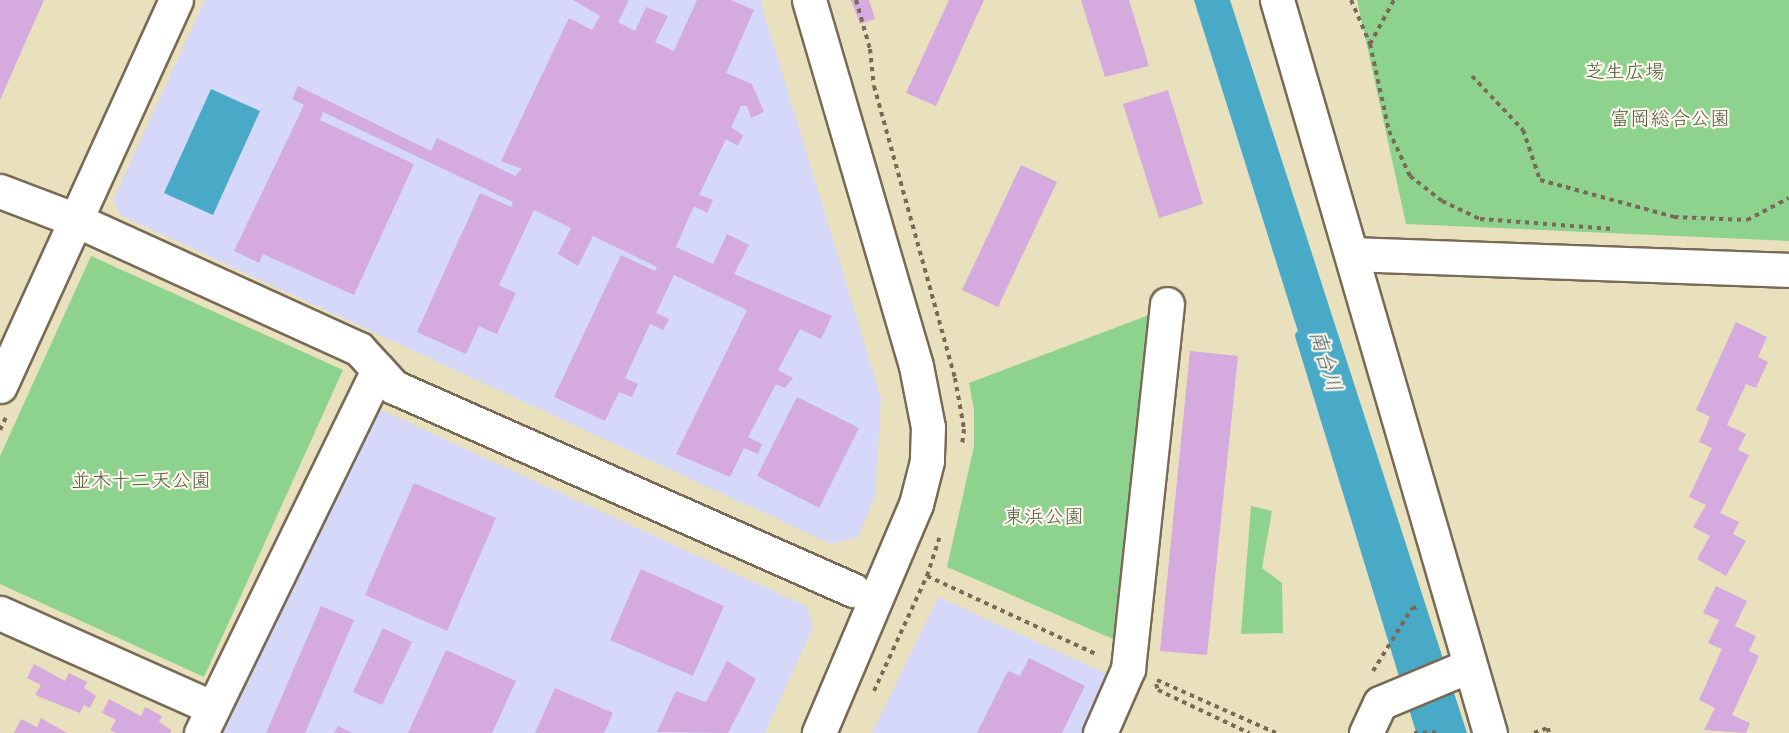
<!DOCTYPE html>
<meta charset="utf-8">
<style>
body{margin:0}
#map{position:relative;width:1789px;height:733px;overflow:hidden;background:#e9e0bd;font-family:"Comic Neue","Klee One",sans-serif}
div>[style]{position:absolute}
.built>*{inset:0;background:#d5d8f9}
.green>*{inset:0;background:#8ed38d}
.water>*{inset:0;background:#48aac7}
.stream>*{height:9px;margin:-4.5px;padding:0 4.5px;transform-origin:4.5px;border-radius:4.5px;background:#48aac7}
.building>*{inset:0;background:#d4aadf}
.path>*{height:4px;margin-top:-2px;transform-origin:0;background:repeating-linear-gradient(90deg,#786a56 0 4.5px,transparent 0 9px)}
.roads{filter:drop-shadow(2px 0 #786a56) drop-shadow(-2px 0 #786a56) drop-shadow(0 2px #786a56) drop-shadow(0 -2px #786a56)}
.minor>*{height:33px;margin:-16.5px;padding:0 16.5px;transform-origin:16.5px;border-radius:16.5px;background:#fff}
span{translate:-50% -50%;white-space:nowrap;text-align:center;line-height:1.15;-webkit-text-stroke:4.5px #fbf7ec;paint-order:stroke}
.park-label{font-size:20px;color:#545d3f}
.water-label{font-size:21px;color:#405d62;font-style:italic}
</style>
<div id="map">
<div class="built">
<div style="clip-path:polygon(205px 0,760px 0,881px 398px,875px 496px,858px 537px,831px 544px,120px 215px,113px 200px)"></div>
<div style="clip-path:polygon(383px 411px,806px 606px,813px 627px,765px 733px,220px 733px,365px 417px)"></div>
<div style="clip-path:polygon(938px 597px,1112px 676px,1082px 733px,872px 733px)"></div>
</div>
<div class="green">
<div style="clip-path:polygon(1357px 0,1789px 0,1789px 241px,1406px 224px)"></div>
<div style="clip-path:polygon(91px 256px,343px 370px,204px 677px,0 584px,0 456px)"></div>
<div style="clip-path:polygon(1149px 315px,1136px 451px,1113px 639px,947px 567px,974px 446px,974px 410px,969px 383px)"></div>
<div style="clip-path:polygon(1251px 506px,1272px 511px,1262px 568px,1282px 583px,1283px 633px,1241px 634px)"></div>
</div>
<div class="water">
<div style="clip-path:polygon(1194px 0,1230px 0,1467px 733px,1424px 733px)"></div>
<div style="clip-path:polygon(211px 89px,260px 111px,213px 215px,164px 193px)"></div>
</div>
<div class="stream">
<div style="left:1299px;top:335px;width:416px;rotate:73deg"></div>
</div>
<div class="building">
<div style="clip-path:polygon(0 0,44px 0,0 100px)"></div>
<div style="clip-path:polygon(573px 0,629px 0,618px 22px,635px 31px,646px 7px,668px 16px,655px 42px,674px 51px,697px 0,731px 0,754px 10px,726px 73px,752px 84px,764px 112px,751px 118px,747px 106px,741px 106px,731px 127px,743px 135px,738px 146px,726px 139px,699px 195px,713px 200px,707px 213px,694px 206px,676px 247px,713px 264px,727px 234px,749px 245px,734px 274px,832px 316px,821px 339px,800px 329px,778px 370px,793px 378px,785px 388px,776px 384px,748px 437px,762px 444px,758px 454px,744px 448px,730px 477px,676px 454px,747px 310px,674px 275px,656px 313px,669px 319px,663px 330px,650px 324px,625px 378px,638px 384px,632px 397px,619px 392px,605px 421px,554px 397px,621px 255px,655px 271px,657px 267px,593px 236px,578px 266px,558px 254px,571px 228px,534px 210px,499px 285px,516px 293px,497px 334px,479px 326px,466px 354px,417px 332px,480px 193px,511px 207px,513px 202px,323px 112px,320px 120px,414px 164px,354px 295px,263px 254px,259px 263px,234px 251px,304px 105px,292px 99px,298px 86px,431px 151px,437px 138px,515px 176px,522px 169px,501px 161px,569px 18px,592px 30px,600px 16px)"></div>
<div style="clip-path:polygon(851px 0,869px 0,875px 19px,860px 24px)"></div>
<div style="clip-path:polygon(949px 0,984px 0,936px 106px,906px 93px)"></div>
<div style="clip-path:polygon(1081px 0,1129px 0,1149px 66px,1105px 77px)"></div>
<div style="clip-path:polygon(1168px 90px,1203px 204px,1159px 218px,1123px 104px)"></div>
<div style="clip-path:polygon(1021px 165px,1057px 182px,998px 307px,962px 290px)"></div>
<div style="clip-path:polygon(1736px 322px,1767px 337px,1758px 357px,1768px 362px,1756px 388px,1746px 384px,1727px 425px,1746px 434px,1738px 450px,1749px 455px,1720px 513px,1739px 522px,1733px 534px,1746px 541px,1726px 576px,1697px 559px,1710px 536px,1693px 527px,1706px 505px,1689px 497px,1712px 448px,1699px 442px,1710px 417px,1696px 410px)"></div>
<div style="clip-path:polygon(1190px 351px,1238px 356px,1207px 655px,1160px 651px)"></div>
<div style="clip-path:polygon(797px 397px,859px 428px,819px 508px,757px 476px)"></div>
<div style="clip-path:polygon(414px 483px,496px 518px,447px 631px,365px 595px)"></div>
<div style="clip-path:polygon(641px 569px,724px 606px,693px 676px,610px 640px)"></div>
<div style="clip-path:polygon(1716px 586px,1747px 601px,1735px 626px,1756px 636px,1749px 651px,1759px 656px,1732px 715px,1750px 723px,1746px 733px,1704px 730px,1715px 708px,1699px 700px,1722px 649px,1708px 643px,1719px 620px,1703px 613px)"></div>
<div style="clip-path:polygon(321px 606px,354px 620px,305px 733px,266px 733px)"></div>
<div style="clip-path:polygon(383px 628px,412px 642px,382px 705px,353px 692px)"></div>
<div style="clip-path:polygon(446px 650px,516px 681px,492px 733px,408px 733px)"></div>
<div style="clip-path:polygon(1029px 658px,1085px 686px,1062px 733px,977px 733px,1008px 671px,1020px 676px)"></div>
<div style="clip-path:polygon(727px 661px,756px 679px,728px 733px,657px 732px,676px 691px,706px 702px)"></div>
<div style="clip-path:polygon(34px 664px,65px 681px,69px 673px,87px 682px,84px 688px,96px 696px,90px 708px,84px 705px,80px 713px,35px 695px,41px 685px,27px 678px)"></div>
<div style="clip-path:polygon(555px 688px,613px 713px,604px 733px,535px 733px)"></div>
<div style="clip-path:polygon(109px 699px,141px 716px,145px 707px,162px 716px,159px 722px,171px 730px,170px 733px,116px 733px,110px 730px,116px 720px,102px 713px)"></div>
<div style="clip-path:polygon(41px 718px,67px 733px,14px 733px,21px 719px,37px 727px)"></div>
<div style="clip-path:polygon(338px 726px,352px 733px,334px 733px)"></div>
</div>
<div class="path">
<div style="left:856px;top:0;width:51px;rotate:74.1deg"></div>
<div style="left:870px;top:49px;width:37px;rotate:84deg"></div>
<div style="left:874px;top:86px;width:303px;rotate:74.5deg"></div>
<div style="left:955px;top:378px;width:52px;rotate:80deg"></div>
<div style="left:964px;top:429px;width:17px;rotate:97deg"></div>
<div style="left:1351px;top:0;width:48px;rotate:66.6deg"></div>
<div style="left:1370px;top:44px;width:89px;rotate:77.7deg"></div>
<div style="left:1389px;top:131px;width:50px;rotate:65deg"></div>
<div style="left:1410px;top:176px;width:41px;rotate:38deg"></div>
<div style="left:1442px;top:201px;width:42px;rotate:25.3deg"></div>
<div style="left:1480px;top:219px;width:132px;rotate:4.3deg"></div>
<div style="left:1370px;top:44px;width:50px;rotate:-61.4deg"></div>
<div style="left:1472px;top:76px;width:74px;rotate:46.6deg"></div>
<div style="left:1523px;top:130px;width:53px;rotate:71.2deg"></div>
<div style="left:1540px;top:180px;width:139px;rotate:15.4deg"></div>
<div style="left:1674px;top:217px;width:73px;rotate:2.4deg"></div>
<div style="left:1747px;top:220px;width:47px;rotate:-27.6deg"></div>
<div style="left:0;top:430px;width:14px;rotate:-65deg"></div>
<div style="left:927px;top:576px;width:188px;rotate:24.8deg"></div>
<div style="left:1373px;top:671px;width:74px;rotate:-58.2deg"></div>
<div style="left:1412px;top:608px;width:9px;rotate:-6deg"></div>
<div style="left:1157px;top:680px;width:130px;rotate:24deg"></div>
<div style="left:1156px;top:684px;width:6px;rotate:72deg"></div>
<div style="left:1158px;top:690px;width:101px;rotate:25.3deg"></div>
<div style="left:874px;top:691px;width:127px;rotate:-65.3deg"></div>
<div style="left:927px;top:576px;width:40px;rotate:-72deg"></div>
<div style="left:1414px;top:733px;width:25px;rotate:-2deg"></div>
<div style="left:1534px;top:733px;width:15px;rotate:-20deg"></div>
<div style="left:1548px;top:728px;width:5px;rotate:79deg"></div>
</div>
<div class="roads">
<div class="minor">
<div style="left:809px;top:0;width:381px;rotate:73.7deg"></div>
<div style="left:916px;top:366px;width:62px;rotate:78.9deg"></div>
<div style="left:928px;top:427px;width:34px;rotate:92deg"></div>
<div style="left:927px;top:461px;width:44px;rotate:104.3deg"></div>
<div style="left:916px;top:504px;width:249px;rotate:113deg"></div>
<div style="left:1277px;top:0;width:763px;rotate:73.8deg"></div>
<div style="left:0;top:191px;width:81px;rotate:20.9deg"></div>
<div style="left:76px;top:220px;width:311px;rotate:24.5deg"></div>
<div style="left:359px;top:349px;width:52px;rotate:47.4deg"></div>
<div style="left:394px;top:387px;width:502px;rotate:23.86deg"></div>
<div style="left:1353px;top:254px;width:436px;rotate:2.1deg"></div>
<div style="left:0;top:386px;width:424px;rotate:-65.5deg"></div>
<div style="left:0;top:613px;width:233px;rotate:24deg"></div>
<div style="left:201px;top:733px;width:404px;rotate:-64deg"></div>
<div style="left:1100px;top:733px;width:70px;rotate:-66.4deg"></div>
<div style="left:1128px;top:669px;width:367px;rotate:-83.9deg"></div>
<div style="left:1366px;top:733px;width:33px;rotate:-65deg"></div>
<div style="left:1380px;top:703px;width:96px;rotate:-22.6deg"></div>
</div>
</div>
<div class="park-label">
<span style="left:1625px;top:71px">芝生広場</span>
<span style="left:1670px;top:118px">富岡総合公園</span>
<span style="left:141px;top:480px">並木十二天公園</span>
<span style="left:1044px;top:516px">東浜公園</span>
</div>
<div class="water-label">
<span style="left:1326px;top:361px;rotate:73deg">南台川</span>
</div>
</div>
